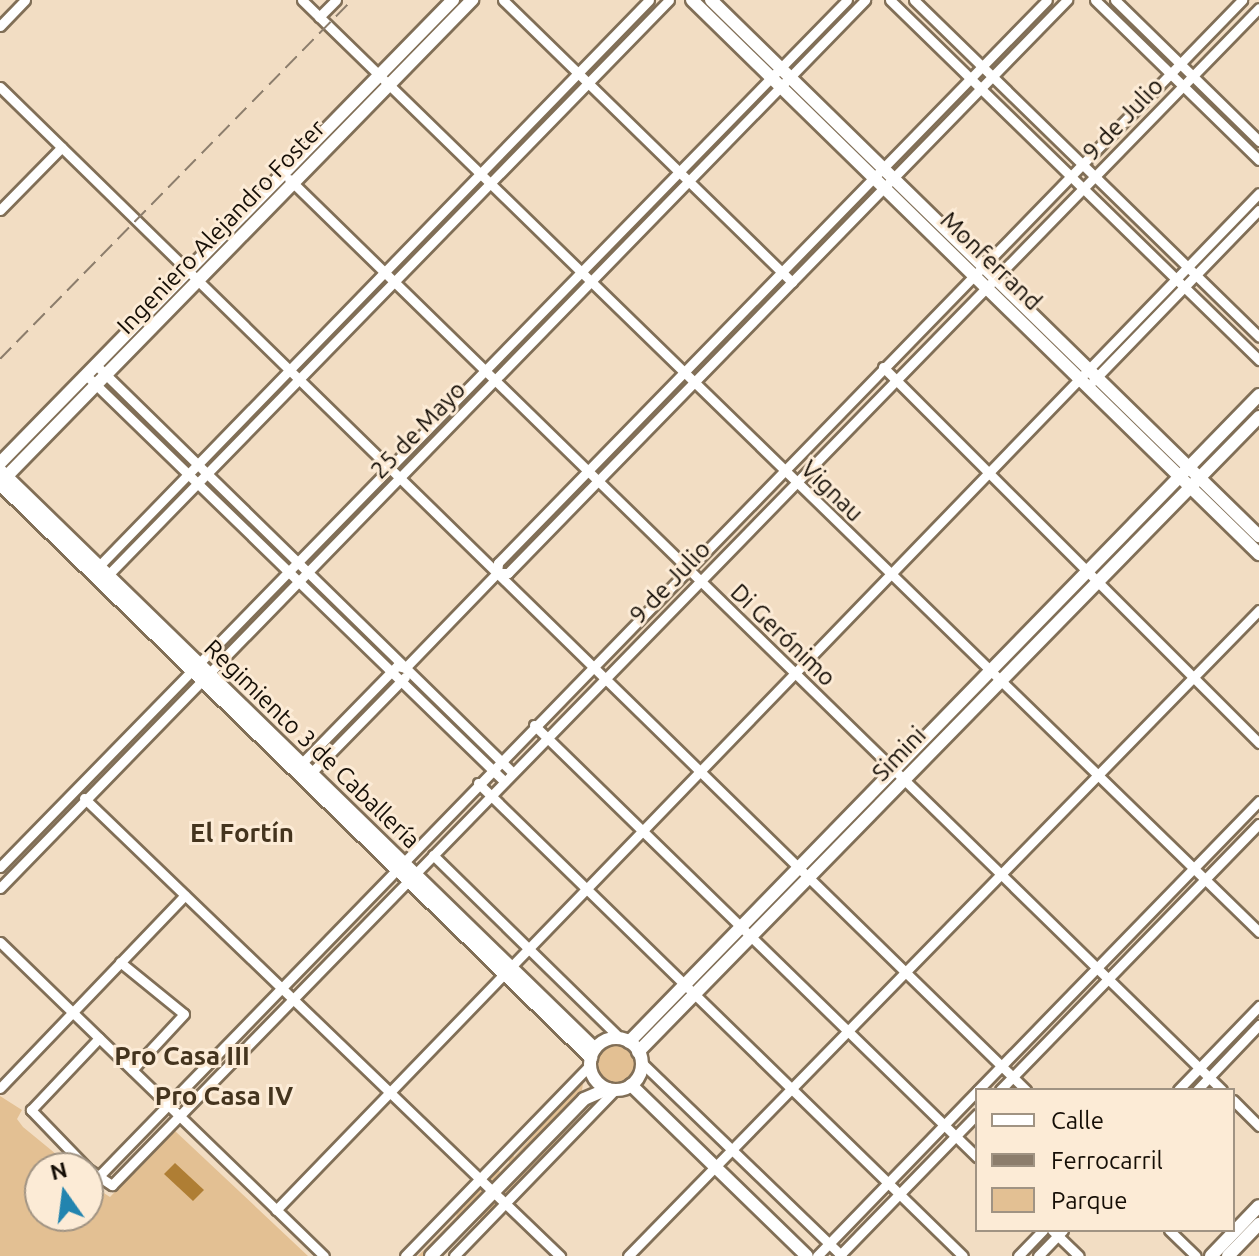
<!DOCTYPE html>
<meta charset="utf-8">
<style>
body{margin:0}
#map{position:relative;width:1259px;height:1256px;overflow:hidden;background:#f2ddc3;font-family:Ubuntu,sans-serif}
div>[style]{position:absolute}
.green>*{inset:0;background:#e3c093}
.round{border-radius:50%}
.water>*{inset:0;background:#af7e34}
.roads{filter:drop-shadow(2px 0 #816f57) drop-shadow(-2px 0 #816f57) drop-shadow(0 2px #816f57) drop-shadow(0 -2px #816f57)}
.street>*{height:9px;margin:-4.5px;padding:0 4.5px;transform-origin:4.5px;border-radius:4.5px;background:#fff}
.secondary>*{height:12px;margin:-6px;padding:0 6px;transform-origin:6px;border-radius:6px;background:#fff}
.secondary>.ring{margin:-6px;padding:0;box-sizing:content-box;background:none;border:12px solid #fff;border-radius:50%}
.rail>*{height:2px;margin-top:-1px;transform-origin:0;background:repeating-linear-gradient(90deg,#8c7d6c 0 16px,transparent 0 24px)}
span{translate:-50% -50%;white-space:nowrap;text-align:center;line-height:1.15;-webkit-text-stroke:6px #fcebd6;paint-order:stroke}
.street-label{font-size:24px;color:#150e06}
.neighbourhood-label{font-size:26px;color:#44341e;font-weight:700}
.legend{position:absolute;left:975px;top:1088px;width:260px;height:144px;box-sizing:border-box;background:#fcebd6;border:2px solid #a09383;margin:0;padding:10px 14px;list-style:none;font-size:24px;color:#150e06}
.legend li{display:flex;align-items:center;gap:16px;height:40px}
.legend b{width:40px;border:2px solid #a09383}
.north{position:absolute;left:24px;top:1152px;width:80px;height:80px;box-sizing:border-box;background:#fcebd6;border:2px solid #a09383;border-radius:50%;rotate:346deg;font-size:22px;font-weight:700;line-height:32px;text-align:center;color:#150e06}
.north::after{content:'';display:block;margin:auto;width:28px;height:36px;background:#2284af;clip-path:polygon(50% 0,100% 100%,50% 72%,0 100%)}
</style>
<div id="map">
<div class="green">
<div class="round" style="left:594px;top:1042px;width:44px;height:44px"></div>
<div style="clip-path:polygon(584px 1078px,581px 1096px,426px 1256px,418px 1256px,456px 1217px,460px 1203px,463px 1209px,468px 1194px,496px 1165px,500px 1172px,509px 1162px,507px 1154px,511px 1150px,514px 1157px)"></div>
<div style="clip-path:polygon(598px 1095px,592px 1112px,589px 1105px,482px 1224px,480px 1218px,435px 1256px)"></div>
<div style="clip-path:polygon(0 1096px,22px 1110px,17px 1119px,23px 1127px,73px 1168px,40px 1168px,40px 1216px,88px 1216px,88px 1183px,110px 1197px,174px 1130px,308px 1256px,0 1256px)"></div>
</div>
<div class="water">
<div style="clip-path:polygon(175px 1163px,204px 1190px,193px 1201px,164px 1174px)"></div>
</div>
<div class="roads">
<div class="street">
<div style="left:302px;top:0;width:1336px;rotate:44.24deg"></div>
<div style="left:503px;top:0;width:404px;rotate:44.3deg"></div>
<div style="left:890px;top:0;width:516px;rotate:44.29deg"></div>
<div style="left:914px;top:0;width:482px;rotate:44.3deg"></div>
<div style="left:1095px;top:0;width:229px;rotate:44.3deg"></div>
<div style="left:1115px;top:0;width:202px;rotate:44.4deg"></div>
<div style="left:319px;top:17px;width:24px;rotate:-45deg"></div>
<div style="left:0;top:26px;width:36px;rotate:-46deg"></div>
<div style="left:0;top:87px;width:1435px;rotate:44.35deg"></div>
<div style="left:289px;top:179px;width:1304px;rotate:44.32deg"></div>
<div style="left:0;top:210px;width:88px;rotate:-45.5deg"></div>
<div style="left:96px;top:365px;width:583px;rotate:44.37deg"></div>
<div style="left:883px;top:367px;width:532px;rotate:45deg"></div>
<div style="left:86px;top:375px;width:583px;rotate:44.17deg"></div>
<div style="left:1093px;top:381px;width:238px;rotate:-45.9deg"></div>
<div style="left:97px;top:568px;width:792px;rotate:-45.82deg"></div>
<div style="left:497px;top:573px;width:11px"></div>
<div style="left:508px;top:573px;width:801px;rotate:-45.71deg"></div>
<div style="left:106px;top:577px;width:806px;rotate:-45.7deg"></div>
<div style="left:534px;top:725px;width:619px;rotate:44.28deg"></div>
<div style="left:299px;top:766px;width:140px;rotate:-45.6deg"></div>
<div style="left:397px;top:666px;width:8px;rotate:14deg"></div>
<div style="left:405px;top:668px;width:132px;rotate:-45.9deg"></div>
<div style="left:497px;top:573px;width:10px;rotate:-84deg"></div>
<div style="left:498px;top:563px;width:786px;rotate:-45.72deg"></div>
<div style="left:309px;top:775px;width:137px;rotate:-45.6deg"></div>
<div style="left:478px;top:783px;width:677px;rotate:44.28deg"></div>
<div style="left:84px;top:798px;width:661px;rotate:43.9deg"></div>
<div style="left:433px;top:855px;width:263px;rotate:44.4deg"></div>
<div style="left:0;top:867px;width:1212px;rotate:-45.67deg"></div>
<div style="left:0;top:888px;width:1240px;rotate:-45.75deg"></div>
<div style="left:0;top:942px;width:451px;rotate:44.1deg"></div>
<div style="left:120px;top:962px;width:82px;rotate:39.1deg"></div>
<div style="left:184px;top:1014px;width:76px;rotate:132.9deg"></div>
<div style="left:641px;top:1062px;width:279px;rotate:44deg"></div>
<div style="left:0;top:1088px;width:267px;rotate:-46.2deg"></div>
<div style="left:978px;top:1090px;width:403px;rotate:-45.8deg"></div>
<div style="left:1000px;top:1090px;width:371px;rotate:-45.8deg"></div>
<div style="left:1178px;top:1090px;width:117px;rotate:-46deg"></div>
<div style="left:1197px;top:1090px;width:90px;rotate:-46.4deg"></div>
<div style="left:1233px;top:1100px;width:37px;rotate:45deg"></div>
<div style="left:87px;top:1168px;width:81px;rotate:-134deg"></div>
<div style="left:31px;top:1110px;width:99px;rotate:-46.6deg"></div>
<div style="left:88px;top:1169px;width:29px;rotate:34deg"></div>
<div style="left:112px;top:1185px;width:1643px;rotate:-45.74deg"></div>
<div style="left:97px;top:1178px;width:1643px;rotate:-45.81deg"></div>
<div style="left:276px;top:1210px;width:1414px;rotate:-45.97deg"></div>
<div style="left:1052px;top:1230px;width:37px;rotate:44deg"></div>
<div style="left:1169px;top:1230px;width:37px;rotate:44deg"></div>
<div style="left:405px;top:1256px;width:266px;rotate:-45.9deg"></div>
<div style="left:454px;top:1256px;width:231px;rotate:-45.9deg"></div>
<div style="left:628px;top:1256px;width:903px;rotate:-45.67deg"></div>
<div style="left:817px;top:1256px;width:230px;rotate:-45.9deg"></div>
<div style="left:839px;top:1256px;width:198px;rotate:-45.8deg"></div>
<div style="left:1018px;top:1256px;width:36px;rotate:-46deg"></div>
<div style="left:1038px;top:1256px;width:36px;rotate:-46deg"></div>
</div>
<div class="secondary">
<div style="left:692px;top:0;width:793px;rotate:44.34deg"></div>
<div style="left:711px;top:0;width:767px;rotate:44.37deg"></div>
<div style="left:0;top:463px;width:648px;rotate:-45.63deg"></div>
<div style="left:0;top:470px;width:830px;rotate:44.22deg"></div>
<div style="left:2px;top:481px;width:673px;rotate:-45.66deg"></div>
<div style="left:0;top:484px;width:824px;rotate:44.16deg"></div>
<div class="ring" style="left:590px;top:1038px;width:40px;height:40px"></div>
<div style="left:629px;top:1042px;width:903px;rotate:-45.76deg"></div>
<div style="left:638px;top:1052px;width:888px;rotate:-45.64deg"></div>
<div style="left:631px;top:1085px;width:245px;rotate:44.2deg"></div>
<div style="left:431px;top:1256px;width:219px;rotate:-45.7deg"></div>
<div style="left:584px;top:1099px;width:26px;rotate:-23deg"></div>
<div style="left:1211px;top:1256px;width:69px;rotate:-46.2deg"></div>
<div style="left:1228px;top:1256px;width:45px;rotate:-45.9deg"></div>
</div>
</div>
<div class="rail">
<div style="left:0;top:359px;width:503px;rotate:-45.56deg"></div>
</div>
<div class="street-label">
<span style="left:1123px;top:119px;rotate:-46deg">9 de Julio</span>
<span style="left:221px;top:227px;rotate:-46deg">Ingeniero Alejandro Foster</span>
<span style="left:991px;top:261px;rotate:44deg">Monferrand</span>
<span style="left:418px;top:430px;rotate:-46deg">25 de Mayo</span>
<span style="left:832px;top:491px;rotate:44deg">Vignau</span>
<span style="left:670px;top:582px;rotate:-46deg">9 de Julio</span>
<span style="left:783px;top:635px;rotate:44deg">Di Gerónimo</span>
<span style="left:312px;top:744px;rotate:44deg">Regimiento 3 de Caballería</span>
<span style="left:899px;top:754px;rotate:-46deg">Simini</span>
</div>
<div class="neighbourhood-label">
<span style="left:242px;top:833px">El Fortín</span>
<span style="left:182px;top:1056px">Pro Casa III</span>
<span style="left:224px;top:1096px">Pro Casa IV</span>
</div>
<ul class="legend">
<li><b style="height:10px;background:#fff"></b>Calle</li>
<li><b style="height:10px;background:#8c7d6c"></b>Ferrocarril</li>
<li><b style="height:22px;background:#e3c093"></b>Parque</li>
</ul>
<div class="north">N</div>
</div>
